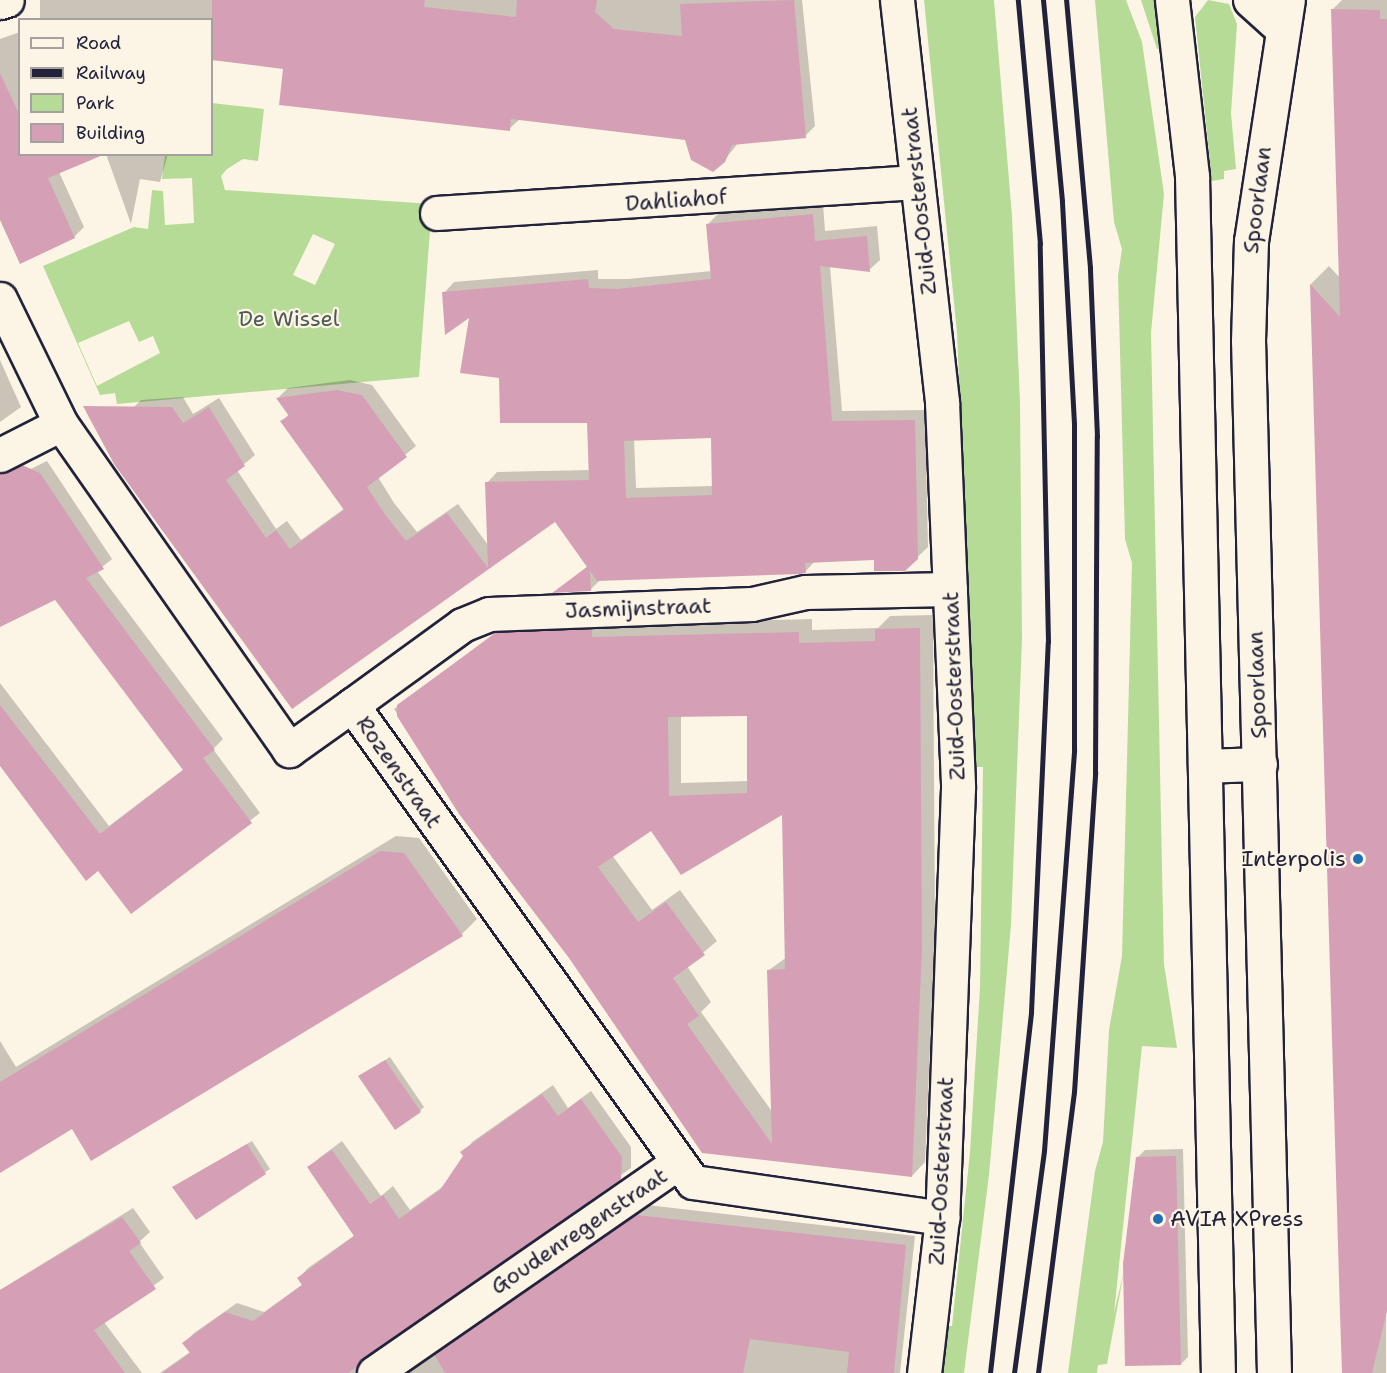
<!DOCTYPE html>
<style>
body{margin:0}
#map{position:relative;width:1387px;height:1373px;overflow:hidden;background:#fcf5e5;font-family:"Shantell Sans",sans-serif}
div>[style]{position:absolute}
.green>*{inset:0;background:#b6db96}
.shadow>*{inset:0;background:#0003}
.building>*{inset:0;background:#d5a0b6}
.roads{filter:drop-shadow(2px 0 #22223b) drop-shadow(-2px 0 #22223b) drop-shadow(0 2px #22223b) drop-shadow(0 -2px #22223b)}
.minor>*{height:33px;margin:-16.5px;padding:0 16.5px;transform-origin:16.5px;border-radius:16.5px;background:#fcf5e5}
.tertiary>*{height:33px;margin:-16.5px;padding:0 16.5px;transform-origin:16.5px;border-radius:16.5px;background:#fcf5e5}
.rail>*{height:4.5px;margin:-2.25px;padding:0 2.25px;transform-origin:2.25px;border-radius:2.25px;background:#22223b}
.dots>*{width:16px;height:16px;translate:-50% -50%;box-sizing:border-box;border:3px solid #fcf5e5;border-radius:50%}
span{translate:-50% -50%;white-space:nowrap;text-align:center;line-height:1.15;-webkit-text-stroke:4.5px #fcf5e5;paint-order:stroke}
.street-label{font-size:22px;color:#22223b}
.park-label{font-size:22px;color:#4e5a56}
.poi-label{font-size:22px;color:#22223b}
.right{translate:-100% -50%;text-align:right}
.left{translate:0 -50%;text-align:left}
.legend{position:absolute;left:18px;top:18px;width:195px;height:138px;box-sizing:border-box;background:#fcf5e5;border:2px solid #a5a1a1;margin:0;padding:8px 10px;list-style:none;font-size:18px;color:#22223b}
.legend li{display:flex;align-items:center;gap:12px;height:30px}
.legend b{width:30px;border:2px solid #a5a1a1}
</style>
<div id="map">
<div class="green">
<div style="clip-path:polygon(924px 0,994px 0,1012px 216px,1020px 402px,1022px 639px,1011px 925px,989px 1175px,964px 1373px,940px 1373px,946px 1326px,952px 1326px,970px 1152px,980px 987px,983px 767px,967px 767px,967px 564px,957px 333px)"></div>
<div style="clip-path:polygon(1095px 0,1126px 0,1142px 42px,1164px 194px,1151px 333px,1164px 964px,1177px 1048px,1142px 1046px,1114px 1313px,1124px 1271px,1107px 1364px,1098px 1365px,1097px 1373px,1068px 1373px,1095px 1171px,1103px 1142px,1109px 1030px,1122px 956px,1132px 563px,1125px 539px,1118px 276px,1122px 249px,1114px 222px)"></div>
<div style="clip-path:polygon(1141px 0,1155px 0,1163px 48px,1157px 49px)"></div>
<div style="clip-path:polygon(1208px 0,1229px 4px,1237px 24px,1231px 113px,1236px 169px,1224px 171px,1224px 179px,1212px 181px,1195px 17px)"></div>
<div style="clip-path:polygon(evenodd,212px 103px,264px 109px,258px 161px,243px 159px,227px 169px,221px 176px,225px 190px,432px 204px,419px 377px,117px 404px,115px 393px,100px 395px,43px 266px,134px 227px,148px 229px,152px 190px,163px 191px,165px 225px,194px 223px,192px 178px,162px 179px,165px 155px,212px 154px,212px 103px,313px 234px,335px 244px,315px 285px,293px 275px,313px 234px,212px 103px,129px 321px,139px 342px,153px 336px,160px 353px,97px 386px,78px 343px,129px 321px)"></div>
</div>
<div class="shadow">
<div style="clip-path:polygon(40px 0,802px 0,815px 126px,805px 136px,738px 143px,724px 161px,686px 138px,520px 119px,509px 129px,285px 67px,212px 60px,212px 20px,40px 20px)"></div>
<div style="clip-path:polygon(1342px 0,1387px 0,1386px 1373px,1343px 1373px,1311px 284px,1329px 266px,1340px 278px,1332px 10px)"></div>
<div style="clip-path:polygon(20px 32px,20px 154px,85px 155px,59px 172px,84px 227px,74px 237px,0 211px,0 39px)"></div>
<div style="clip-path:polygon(106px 154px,168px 154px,160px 182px,140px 179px,131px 224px)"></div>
<div style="clip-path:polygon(evenodd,823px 204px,825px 231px,877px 226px,880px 260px,869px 270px,830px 266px,842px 411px,925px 410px,928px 547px,905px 569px,875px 558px,815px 561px,805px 572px,600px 580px,590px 590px,556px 591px,588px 566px,555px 520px,293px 707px,131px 410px,141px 400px,183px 397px,193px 414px,219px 398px,255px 455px,237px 470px,276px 529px,287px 521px,301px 540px,345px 508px,282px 421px,289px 414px,278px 398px,288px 388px,350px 380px,372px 385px,416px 446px,378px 477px,394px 503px,417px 532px,458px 504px,488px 545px,487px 483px,497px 472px,591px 470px,589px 421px,501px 377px,471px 315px,444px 293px,454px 282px,598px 270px,598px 279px,628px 279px,712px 271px,708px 224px,718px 214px,823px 204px,712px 436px,713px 486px,636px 488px,634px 439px,712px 436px)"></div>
<div style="clip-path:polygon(0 360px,21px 407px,0 422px)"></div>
<div style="clip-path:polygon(47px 461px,112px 559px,97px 571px,223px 739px,213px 749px,260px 813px,131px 912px,99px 869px,0 764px,0 683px,109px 826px,184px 769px,56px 599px,0 626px,0 484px)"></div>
<div style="clip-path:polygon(evenodd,933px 615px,935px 935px,925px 1162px,912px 1176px,703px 1152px,570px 957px,461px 813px,394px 709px,512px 620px,605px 624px,812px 619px,812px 630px,878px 628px,890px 616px,933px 615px,749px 714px,749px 781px,681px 783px,681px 715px,749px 714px,933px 615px,783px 813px,787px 957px,769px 970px,773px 1113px,701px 1012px,711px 1002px,687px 966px,717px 941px,680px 890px,652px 910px,612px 855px,652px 829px,783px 813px)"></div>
<div style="clip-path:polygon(396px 836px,419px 838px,477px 919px,462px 934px,72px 1127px,0 1171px,0 1041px,16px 1067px)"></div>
<div style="clip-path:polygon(390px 1057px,424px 1107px,420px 1111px,360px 1076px)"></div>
<div style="clip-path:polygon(553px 1085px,568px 1108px,591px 1091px,631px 1147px,631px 1168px,371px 1351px,371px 1373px,160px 1373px,190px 1352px,184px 1343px,194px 1333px,237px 1303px,264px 1312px,303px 1284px,299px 1278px,308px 1268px,355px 1235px,309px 1168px,319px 1158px,342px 1141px,381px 1196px,393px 1186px,410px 1210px,445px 1185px,472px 1142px)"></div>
<div style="clip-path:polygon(252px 1141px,270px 1169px,197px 1218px,174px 1187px)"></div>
<div style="clip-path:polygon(1183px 1149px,1188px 1357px,1181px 1364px,1137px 1158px,1145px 1150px)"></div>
<div style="clip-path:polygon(647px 1205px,915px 1236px,900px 1373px,405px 1373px)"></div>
<div style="clip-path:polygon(133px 1208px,150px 1232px,139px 1242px,164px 1278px,104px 1322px,142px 1373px,0 1373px,0 1290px)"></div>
</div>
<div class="building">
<div style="clip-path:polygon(212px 0,425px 0,424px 7px,516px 17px,517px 0,597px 0,595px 12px,614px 29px,682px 36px,680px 4px,794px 0,806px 138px,732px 145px,725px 162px,713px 172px,691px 160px,685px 140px,511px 119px,510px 131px,279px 105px,283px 69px,212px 60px)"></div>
<div style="clip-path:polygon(1331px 9px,1380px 10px,1380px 19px,1387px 19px,1387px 1311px,1372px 1373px,1342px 1373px,1340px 1314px,1310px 284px,1340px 317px)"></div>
<div style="clip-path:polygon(0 73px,20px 116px,20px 154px,103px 155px,48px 178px,75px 238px,20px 264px,0 220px)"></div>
<div style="clip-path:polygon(evenodd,813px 214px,815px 241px,867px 236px,870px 272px,820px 266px,832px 421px,915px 420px,918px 559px,905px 571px,874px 571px,874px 560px,805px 563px,806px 573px,799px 574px,597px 581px,590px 571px,591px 591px,552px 593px,587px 567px,555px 522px,292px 709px,114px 464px,83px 406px,172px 407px,183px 423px,209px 407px,245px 466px,226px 480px,266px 538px,276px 530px,290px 549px,344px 510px,280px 421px,289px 416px,276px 398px,337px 390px,362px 395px,407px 457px,367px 487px,384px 513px,406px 541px,447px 513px,488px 568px,485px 482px,589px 480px,587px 423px,500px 423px,499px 378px,460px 373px,469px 318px,445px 335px,442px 292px,588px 279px,589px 288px,617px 289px,711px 279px,706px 224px,813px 214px,711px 438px,712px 495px,626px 498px,624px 441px,711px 438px)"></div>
<div style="clip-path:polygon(22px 465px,40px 473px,104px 569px,86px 578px,215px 750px,203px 758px,252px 823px,131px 914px,98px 871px,86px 881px,0 766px,0 705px,100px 834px,183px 770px,55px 600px,0 627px,0 474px)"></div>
<div style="clip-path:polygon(evenodd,920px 628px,922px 949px,912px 1177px,702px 1153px,569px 958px,459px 814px,397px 716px,397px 705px,497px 632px,592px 629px,592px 637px,799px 632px,799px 643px,875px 641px,875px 629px,920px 628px,747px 716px,747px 793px,669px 796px,668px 717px,747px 716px,920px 628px,782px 815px,785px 969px,767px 970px,772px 1144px,687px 1024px,699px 1016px,673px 978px,705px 955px,666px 902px,638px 922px,598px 867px,651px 831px,681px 875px,782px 815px)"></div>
<div style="clip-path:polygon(380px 851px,404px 853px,463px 936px,91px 1161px,72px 1129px,0 1173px,0 1082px)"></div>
<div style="clip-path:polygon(385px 1060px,421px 1112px,395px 1130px,358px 1076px)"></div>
<div style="clip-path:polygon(542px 1094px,558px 1116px,581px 1099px,622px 1157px,621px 1179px,348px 1373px,162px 1373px,190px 1353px,182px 1343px,225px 1312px,253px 1321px,302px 1285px,297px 1278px,354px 1236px,307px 1167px,332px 1150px,370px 1204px,383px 1195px,399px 1219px,440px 1190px,463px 1156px,460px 1152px)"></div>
<div style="clip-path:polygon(247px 1144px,266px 1174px,196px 1220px,172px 1187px)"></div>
<div style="clip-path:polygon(1176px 1156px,1181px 1365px,1125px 1366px,1123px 1264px,1136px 1157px)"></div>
<div style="clip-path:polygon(636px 1215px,906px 1245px,894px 1373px,847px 1373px,849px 1352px,750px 1339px,743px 1373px,445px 1373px,434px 1354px)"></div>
<div style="clip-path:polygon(122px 1217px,141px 1243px,129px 1251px,156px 1289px,94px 1330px,125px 1373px,0 1373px,0 1290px)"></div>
</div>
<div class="roads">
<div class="minor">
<div style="left:897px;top:0;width:405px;rotate:83.6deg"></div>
<div style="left:942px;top:402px;width:386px;rotate:87.6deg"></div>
<div style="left:958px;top:788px;width:430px;rotate:92.1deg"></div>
<div style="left:942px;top:1218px;width:156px;rotate:96.6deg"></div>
<div style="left:0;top:2px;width:7px;rotate:-16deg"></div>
<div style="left:437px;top:213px;width:479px;rotate:-3.7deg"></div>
<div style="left:0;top:299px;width:139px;rotate:64deg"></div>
<div style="left:61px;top:424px;width:398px;rotate:55deg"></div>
<div style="left:289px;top:750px;width:77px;rotate:-35.5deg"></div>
<div style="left:352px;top:705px;width:586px;rotate:54.44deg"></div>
<div style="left:693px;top:1182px;width:252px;rotate:8.2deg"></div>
<div style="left:0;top:455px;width:68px;rotate:-26.9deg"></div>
<div style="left:352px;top:705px;width:136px;rotate:-36deg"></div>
<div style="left:462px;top:625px;width:29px;rotate:-22deg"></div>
<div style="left:489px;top:614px;width:263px;rotate:-2.2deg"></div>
<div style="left:752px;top:604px;width:54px;rotate:-12.8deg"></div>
<div style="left:805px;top:592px;width:145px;rotate:-1.2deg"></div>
<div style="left:1205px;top:766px;width:55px;rotate:-2.1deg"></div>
<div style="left:374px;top:1373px;width:367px;rotate:-34.7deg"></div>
</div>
<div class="tertiary">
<div style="left:1172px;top:0;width:177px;rotate:83.5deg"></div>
<div style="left:1192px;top:176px;width:1197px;rotate:88.76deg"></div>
<div style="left:1250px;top:0;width:43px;rotate:42.2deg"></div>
<div style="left:1274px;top:1373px;width:1032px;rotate:-91.44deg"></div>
<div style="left:1248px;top:341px;width:100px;rotate:-88.3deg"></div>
<div style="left:1251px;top:241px;width:244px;rotate:-81.3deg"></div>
</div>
</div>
<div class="rail">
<div style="left:990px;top:1373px;width:363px;rotate:-83.5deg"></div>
<div style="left:1031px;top:1012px;width:370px;rotate:-87.4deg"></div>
<div style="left:1048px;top:642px;width:398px;rotate:-91.2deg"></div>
<div style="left:1040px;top:244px;width:245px;rotate:-95.2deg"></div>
<div style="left:1014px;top:1373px;width:224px;rotate:-82.3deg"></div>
<div style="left:1044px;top:1151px;width:402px;rotate:-85.7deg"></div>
<div style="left:1074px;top:750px;width:326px;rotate:-90deg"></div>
<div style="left:1074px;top:424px;width:223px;rotate:-93.1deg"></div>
<div style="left:1062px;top:201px;width:202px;rotate:-95.4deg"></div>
<div style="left:1038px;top:1373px;width:283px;rotate:-82.7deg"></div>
<div style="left:1074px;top:1092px;width:320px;rotate:-86.2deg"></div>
<div style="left:1095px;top:773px;width:336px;rotate:-89.7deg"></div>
<div style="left:1097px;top:437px;width:169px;rotate:-92.4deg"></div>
<div style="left:1090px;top:268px;width:269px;rotate:-95.1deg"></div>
</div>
<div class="dots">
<div style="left:1358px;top:859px;background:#1f6fb2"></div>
<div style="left:1158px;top:1219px;background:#1f6fb2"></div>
</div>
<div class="street-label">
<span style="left:676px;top:200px;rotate:-4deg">Dahliahof</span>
<span style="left:1257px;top:200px;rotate:-83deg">Spoorlaan</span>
<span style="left:919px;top:201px;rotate:-96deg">Zuid-Oosterstraat</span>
<span style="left:638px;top:608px;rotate:-2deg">Jasmijnstraat</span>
<span style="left:1257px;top:685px;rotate:-92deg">Spoorlaan</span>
<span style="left:954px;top:686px;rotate:-92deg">Zuid-Oosterstraat</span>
<span style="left:399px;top:772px;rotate:55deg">Rozenstraat</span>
<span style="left:941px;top:1171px;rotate:-87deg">Zuid-Oosterstraat</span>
<span style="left:579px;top:1231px;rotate:-34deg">Goudenregenstraat</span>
</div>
<div class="park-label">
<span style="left:289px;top:319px">De Wissel</span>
</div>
<div class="poi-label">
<span class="right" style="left:1346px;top:859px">Interpolis</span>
<span class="left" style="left:1170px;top:1219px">AVIA XPress</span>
</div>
<ul class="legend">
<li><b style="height:8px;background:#fcf5e5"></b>Road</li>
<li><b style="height:8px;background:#22223b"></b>Railway</li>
<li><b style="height:16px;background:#b6db96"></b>Park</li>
<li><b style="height:16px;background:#d5a0b6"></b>Building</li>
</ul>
</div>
